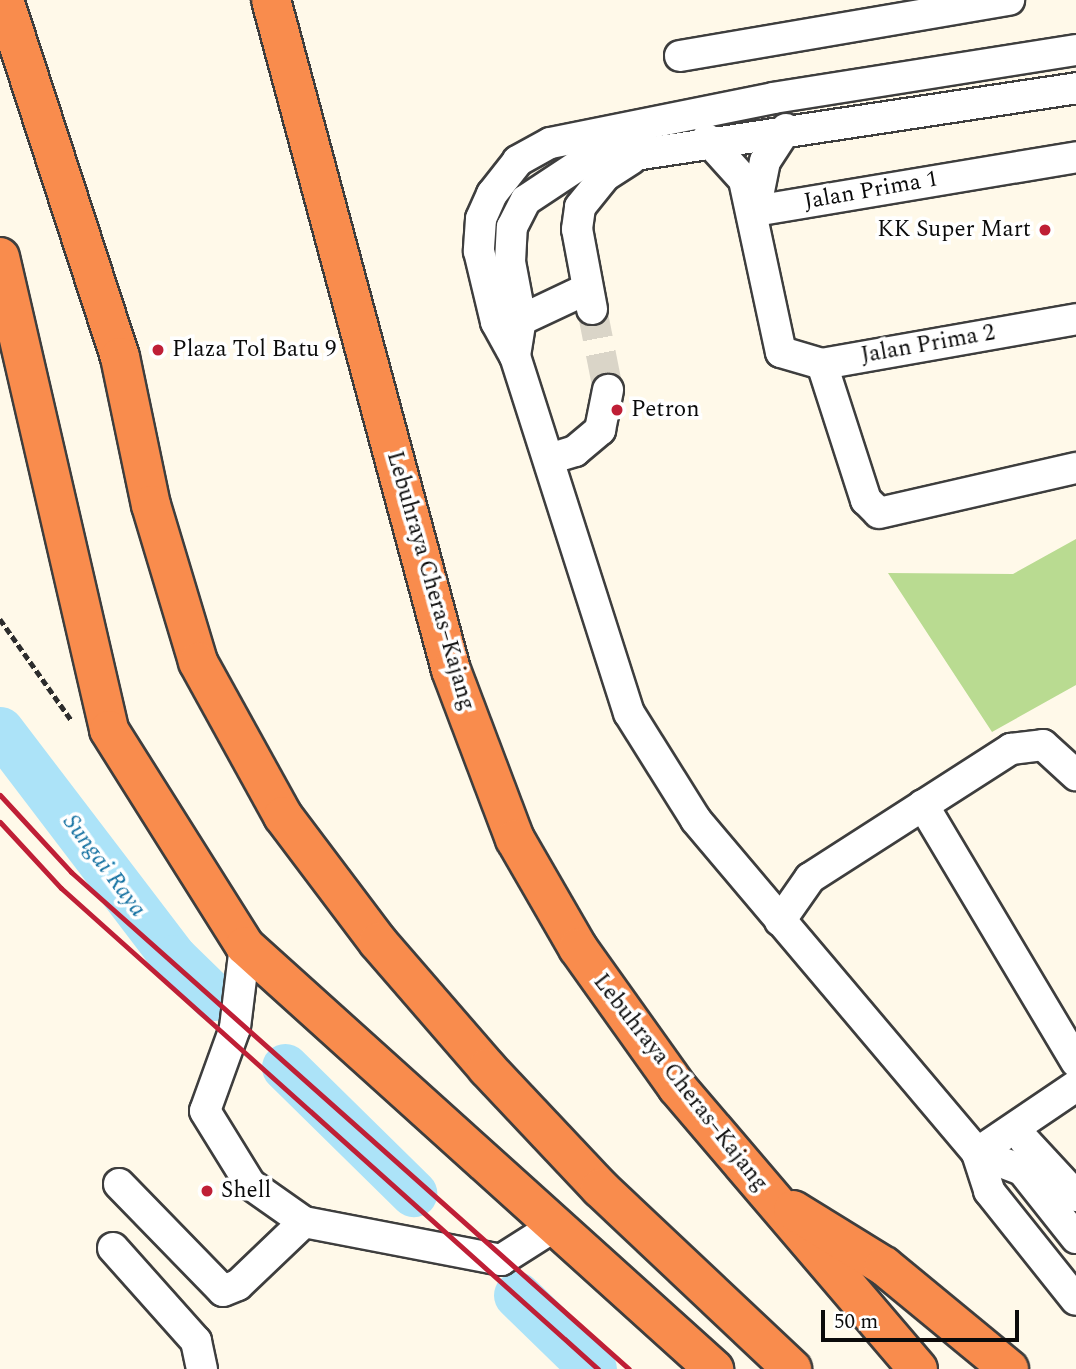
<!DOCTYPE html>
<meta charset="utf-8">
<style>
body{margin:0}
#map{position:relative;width:1076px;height:1369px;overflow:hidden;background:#fff9e9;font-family:Spectral,serif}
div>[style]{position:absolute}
.forest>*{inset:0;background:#b9db91}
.river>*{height:47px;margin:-23.5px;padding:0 23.5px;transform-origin:23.5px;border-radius:23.5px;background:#ace3f8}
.minor-tunnel>*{height:30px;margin-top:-15px;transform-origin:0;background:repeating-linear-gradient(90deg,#dad5c8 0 30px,transparent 0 45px)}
.path>*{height:4.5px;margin-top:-2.25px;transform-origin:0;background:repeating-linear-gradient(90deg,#2d2d2d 0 7px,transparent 0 10.5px)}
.roads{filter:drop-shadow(2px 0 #3e3e3e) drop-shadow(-2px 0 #3e3e3e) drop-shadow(0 2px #3e3e3e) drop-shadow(0 -2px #3e3e3e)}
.minor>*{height:30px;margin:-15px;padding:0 15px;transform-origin:15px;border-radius:15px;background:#fff}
.highway>*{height:38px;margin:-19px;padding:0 19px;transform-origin:19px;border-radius:19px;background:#f98c4d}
.rail>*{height:5px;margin:-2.5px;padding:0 2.5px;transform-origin:2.5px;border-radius:2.5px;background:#bf1f36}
.dots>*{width:19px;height:19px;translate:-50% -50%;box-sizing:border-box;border:4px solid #fff;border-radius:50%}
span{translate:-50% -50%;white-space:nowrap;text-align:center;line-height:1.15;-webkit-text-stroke:7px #fff;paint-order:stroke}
.street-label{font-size:23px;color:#0b0b0b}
.poi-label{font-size:23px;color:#0b0b0b}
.right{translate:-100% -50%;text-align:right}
.left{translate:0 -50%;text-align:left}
.water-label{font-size:24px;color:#116fa0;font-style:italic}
.scale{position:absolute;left:821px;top:1310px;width:198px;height:32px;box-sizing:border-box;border:4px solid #0b0b0b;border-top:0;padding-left:9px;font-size:21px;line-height:24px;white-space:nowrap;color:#0b0b0b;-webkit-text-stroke:5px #fff;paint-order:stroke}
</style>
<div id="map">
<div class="forest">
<div style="clip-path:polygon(1076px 539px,1076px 685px,992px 732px,888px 573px,1013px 574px)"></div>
</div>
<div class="river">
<div style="left:0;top:730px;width:287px;rotate:52.7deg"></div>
<div style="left:174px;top:958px;width:56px;rotate:44.3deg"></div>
<div style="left:285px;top:1067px;width:180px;rotate:44.5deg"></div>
<div style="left:517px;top:1295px;width:106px;rotate:44.2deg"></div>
</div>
<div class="minor-tunnel">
<div style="left:592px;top:309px;width:83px;rotate:78.8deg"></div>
</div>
<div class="path">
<div style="left:0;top:619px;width:125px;rotate:54.8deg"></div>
</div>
<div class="roads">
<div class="minor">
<div style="left:1076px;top:50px;width:306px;rotate:171deg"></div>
<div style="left:774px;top:98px;width:228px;rotate:168.6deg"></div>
<div style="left:550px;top:143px;width:37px;rotate:151deg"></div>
<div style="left:518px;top:161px;width:42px;rotate:128.2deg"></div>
<div style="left:492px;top:194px;width:27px;rotate:114deg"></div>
<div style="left:481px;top:219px;width:32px;rotate:94deg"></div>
<div style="left:479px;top:251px;width:73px;rotate:76.5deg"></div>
<div style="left:496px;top:322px;width:39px;rotate:61deg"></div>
<div style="left:515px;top:356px;width:375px;rotate:72.3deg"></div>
<div style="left:629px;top:713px;width:126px;rotate:57.9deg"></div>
<div style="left:696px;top:820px;width:436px;rotate:49.8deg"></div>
<div style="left:977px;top:1153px;width:40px;rotate:72deg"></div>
<div style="left:989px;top:1191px;width:139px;rotate:51.4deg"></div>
<div style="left:680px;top:56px;width:334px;rotate:-9.7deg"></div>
<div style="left:786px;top:129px;width:38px;rotate:123deg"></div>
<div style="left:765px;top:161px;width:51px;rotate:101.3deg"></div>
<div style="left:755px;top:211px;width:326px;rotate:-9.5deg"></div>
<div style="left:707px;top:139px;width:55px;rotate:47.9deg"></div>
<div style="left:744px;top:180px;width:176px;rotate:77.9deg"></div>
<div style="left:781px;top:352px;width:43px;rotate:16.3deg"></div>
<div style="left:822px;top:364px;width:258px;rotate:-10deg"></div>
<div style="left:592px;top:309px;width:81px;rotate:-100.6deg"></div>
<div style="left:577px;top:229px;width:22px;rotate:-82deg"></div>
<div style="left:580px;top:207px;width:40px;rotate:-51deg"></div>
<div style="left:605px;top:176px;width:31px;rotate:-33deg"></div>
<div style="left:521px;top:320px;width:73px;rotate:-25.2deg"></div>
<div style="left:515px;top:356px;width:36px;rotate:-81deg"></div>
<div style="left:521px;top:320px;width:59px;rotate:-100.7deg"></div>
<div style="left:510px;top:262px;width:35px;rotate:-87deg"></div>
<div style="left:512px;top:227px;width:30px;rotate:-63deg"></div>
<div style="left:526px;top:200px;width:67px;rotate:-33.5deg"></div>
<div style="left:582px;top:163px;width:500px;rotate:-8.6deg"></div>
<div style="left:822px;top:364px;width:143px;rotate:72.1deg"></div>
<div style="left:866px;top:500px;width:18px;rotate:45deg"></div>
<div style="left:879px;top:513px;width:202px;rotate:-12.9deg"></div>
<div style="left:549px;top:459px;width:27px;rotate:-17deg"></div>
<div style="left:575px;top:451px;width:33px;rotate:-40deg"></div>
<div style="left:600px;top:430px;width:41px;rotate:-78.7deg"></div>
<div style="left:923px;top:805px;width:299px;rotate:59.2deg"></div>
<div style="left:780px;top:921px;width:52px;rotate:-55.1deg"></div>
<div style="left:810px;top:878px;width:239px;rotate:-32.7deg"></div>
<div style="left:1011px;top:749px;width:32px;rotate:-7deg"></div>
<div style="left:1043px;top:745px;width:45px;rotate:42.3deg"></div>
<div style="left:245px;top:946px;width:83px;rotate:97deg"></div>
<div style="left:235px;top:1028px;width:88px;rotate:109.9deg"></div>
<div style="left:205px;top:1111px;width:86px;rotate:58.3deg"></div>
<div style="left:250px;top:1184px;width:66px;rotate:35.1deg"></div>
<div style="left:304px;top:1222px;width:201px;rotate:10.9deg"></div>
<div style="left:501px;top:1260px;width:62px;rotate:-32.4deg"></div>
<div style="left:1025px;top:1141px;width:75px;rotate:47.2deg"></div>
<div style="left:977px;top:1153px;width:48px;rotate:20.7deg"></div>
<div style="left:1022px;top:1170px;width:87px;rotate:51.5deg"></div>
<div style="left:977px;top:1153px;width:120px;rotate:-34.1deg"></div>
<div style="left:119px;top:1184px;width:149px;rotate:45.8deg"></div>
<div style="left:223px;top:1291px;width:16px;rotate:-22deg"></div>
<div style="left:238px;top:1285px;width:91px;rotate:-43.7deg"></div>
<div style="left:113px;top:1248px;width:125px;rotate:48.3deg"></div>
<div style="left:196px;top:1341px;width:29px;rotate:78deg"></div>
</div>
<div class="highway">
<div style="left:4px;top:0;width:375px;rotate:72deg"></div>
<div style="left:120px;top:357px;width:151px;rotate:78.2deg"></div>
<div style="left:151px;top:505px;width:164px;rotate:73.3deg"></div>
<div style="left:198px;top:662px;width:176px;rotate:61.1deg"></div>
<div style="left:283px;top:816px;width:158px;rotate:53deg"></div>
<div style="left:378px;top:942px;width:167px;rotate:49.1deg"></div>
<div style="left:487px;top:1068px;width:165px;rotate:46.7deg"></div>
<div style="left:600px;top:1188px;width:264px;rotate:43.3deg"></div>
<div style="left:271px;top:0;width:694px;rotate:74.96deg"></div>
<div style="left:451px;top:670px;width:181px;rotate:69.3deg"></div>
<div style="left:515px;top:839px;width:126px;rotate:60deg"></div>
<div style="left:578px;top:948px;width:171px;rotate:54.5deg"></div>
<div style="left:677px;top:1087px;width:371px;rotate:49.5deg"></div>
<div style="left:0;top:257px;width:485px;rotate:77deg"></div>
<div style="left:109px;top:730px;width:255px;rotate:57.8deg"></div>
<div style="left:245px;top:946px;width:632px;rotate:42.05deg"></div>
<div style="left:793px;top:1210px;width:107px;rotate:31.6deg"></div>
<div style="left:884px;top:1266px;width:162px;rotate:39.5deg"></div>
</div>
</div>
<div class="rail">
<div style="left:0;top:795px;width:105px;rotate:47.3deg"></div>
<div style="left:71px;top:872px;width:747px;rotate:41.69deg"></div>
<div style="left:0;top:822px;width:90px;rotate:47.3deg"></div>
<div style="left:61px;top:888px;width:721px;rotate:41.85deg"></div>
</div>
<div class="dots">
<div style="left:1045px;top:230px;background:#bf1f36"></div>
<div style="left:158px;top:350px;background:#bf1f36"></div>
<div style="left:617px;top:410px;background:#bf1f36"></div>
<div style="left:207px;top:1191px;background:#bf1f36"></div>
</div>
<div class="street-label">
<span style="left:871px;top:191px;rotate:-10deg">Jalan Prima 1</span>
<span style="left:928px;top:345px;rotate:-10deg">Jalan Prima 2</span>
<span style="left:430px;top:581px;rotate:74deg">Lebuhraya Cheras–Kajang</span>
<span style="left:680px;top:1083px;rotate:52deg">Lebuhraya Cheras–Kajang</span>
</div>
<div class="poi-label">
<span class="right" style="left:1031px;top:230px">KK Super Mart</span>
<span class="left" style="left:172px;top:350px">Plaza Tol Batu 9</span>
<span class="left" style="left:631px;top:410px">Petron</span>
<span class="left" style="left:221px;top:1191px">Shell</span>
</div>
<div class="water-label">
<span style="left:104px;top:866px;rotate:53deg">Sungai Raya</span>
</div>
<div class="scale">50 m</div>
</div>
